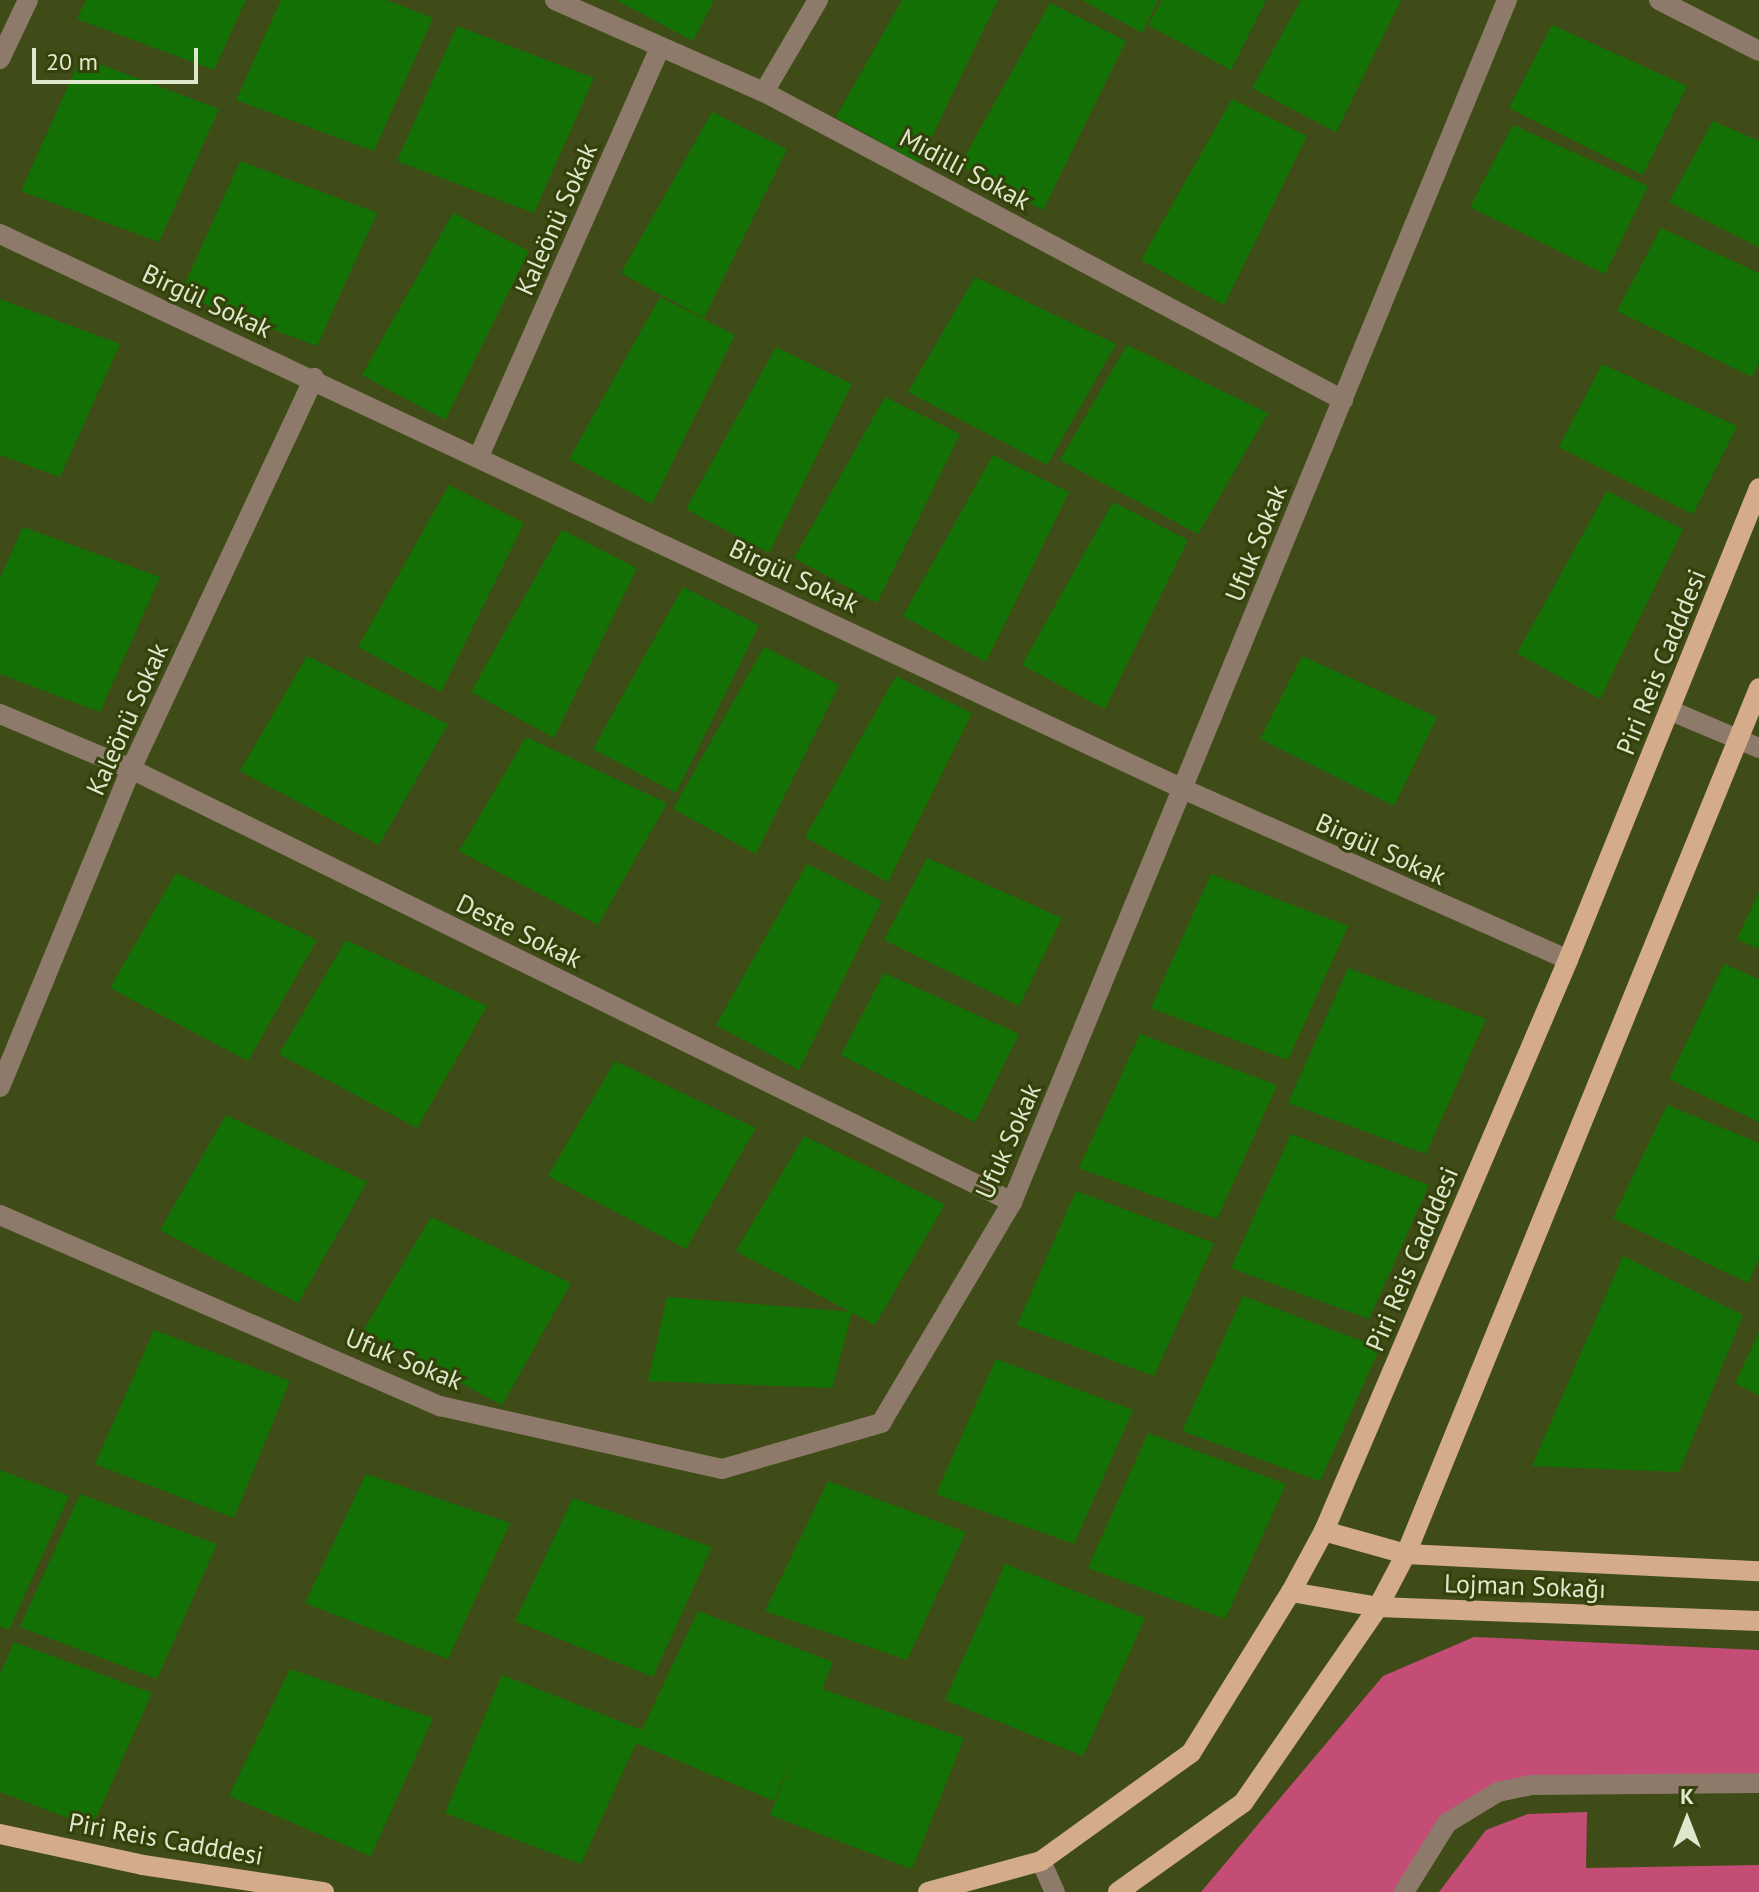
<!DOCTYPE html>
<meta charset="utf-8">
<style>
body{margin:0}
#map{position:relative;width:1759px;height:1892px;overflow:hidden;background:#3f4c18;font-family:"PT Sans",sans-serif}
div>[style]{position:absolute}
.forest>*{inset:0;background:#c44d76}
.building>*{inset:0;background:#137005}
.minor>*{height:20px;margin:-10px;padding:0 10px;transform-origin:10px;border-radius:10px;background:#8e7a6a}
.major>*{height:20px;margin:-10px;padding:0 10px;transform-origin:10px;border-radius:10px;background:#d4ac8a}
span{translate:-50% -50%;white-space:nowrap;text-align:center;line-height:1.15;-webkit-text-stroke:6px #35410b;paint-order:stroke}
.street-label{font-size:26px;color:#dfe8cc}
.north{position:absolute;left:1647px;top:1780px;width:80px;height:80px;-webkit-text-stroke:6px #35410b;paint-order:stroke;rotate:0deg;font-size:22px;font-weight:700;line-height:32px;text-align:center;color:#dfe8cc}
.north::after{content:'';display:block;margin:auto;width:28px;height:36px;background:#dfe8cc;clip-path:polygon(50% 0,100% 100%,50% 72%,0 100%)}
.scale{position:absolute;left:32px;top:48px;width:166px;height:36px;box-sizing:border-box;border:4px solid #dfe8cc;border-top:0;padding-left:10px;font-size:24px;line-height:28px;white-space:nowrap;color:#dfe8cc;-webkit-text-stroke:6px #35410b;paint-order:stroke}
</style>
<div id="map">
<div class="forest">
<div style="clip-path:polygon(1474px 1637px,1759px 1650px,1759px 1783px,1530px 1785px,1469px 1805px,1404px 1892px,1201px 1892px,1383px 1676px)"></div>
<div style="clip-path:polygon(1587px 1812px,1586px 1868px,1759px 1865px,1759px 1892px,1439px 1892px,1486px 1830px,1528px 1814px)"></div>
</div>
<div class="building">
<div style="clip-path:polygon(86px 0,246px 0,214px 70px,77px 19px)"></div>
<div style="clip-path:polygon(281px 0,386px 0,433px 18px,374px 151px,236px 100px)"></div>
<div style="clip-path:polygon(616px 0,714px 0,693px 41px)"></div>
<div style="clip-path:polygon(902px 0,998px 0,919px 163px,836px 117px)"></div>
<div style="clip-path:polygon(1082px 0,1158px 0,1142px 33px)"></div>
<div style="clip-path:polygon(1162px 0,1266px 0,1231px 70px,1148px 25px)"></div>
<div style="clip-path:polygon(1301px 0,1401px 0,1336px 132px,1252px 88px)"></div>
<div style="clip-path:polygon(1050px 3px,1126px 41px,1043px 210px,960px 165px)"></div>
<div style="clip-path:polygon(1552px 25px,1687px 86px,1643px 175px,1509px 108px)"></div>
<div style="clip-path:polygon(457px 26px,594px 78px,534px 213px,397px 161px)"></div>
<div style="clip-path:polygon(81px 57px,219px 109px,159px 242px,21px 191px)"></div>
<div style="clip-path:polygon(1232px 99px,1307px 136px,1224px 305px,1141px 260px)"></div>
<div style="clip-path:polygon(712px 112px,787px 149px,704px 318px,621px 273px)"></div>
<div style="clip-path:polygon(1713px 121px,1759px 141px,1759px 247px,1669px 202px)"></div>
<div style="clip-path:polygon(1513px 125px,1648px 186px,1605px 274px,1470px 207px)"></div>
<div style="clip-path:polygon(240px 161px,377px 213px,317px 346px,180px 295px)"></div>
<div style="clip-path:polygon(453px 213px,529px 251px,445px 420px,362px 375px)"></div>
<div style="clip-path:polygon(1661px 228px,1759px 273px,1759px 363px,1752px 377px,1617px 311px)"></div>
<div style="clip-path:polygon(975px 277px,1116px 344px,1047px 465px,908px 392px)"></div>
<div style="clip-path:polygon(660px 297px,735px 335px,652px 504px,569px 459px)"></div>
<div style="clip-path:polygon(0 299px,120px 344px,60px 477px,0 455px)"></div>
<div style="clip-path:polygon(1127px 345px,1268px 413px,1198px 534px,1060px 460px)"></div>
<div style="clip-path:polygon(776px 347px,852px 384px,769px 553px,686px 509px)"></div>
<div style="clip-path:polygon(1602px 364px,1737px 426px,1693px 514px,1559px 447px)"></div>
<div style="clip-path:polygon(885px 397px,960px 434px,877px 603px,794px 558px)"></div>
<div style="clip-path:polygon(993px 455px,1069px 492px,986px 662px,903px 616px)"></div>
<div style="clip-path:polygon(449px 485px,524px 523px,441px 692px,358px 647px)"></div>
<div style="clip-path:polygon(1607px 491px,1683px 529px,1600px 699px,1517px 653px)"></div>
<div style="clip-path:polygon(1113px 502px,1188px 540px,1105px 709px,1022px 665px)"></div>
<div style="clip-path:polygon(23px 527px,160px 577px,100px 712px,0 674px,0 578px)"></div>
<div style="clip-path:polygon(562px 530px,637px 568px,554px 738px,471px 692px)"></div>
<div style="clip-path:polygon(683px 587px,759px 625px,676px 793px,593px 749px)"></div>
<div style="clip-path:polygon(764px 647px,839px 685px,756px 854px,673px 809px)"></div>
<div style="clip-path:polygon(307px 656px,448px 724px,379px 845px,240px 771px)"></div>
<div style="clip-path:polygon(1302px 656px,1437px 717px,1394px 806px,1260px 739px)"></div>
<div style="clip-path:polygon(896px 676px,972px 713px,888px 882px,805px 837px)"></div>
<div style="clip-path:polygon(526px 737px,667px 803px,598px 925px,459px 851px)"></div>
<div style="clip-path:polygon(927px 858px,1062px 918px,1019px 1006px,884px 940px)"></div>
<div style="clip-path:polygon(807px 864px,882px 901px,799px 1070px,716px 1025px)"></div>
<div style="clip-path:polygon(176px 873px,317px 940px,248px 1061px,110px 988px)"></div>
<div style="clip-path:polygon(1211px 874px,1348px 926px,1288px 1060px,1151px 1008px)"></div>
<div style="clip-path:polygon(1759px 892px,1759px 949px,1737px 939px)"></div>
<div style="clip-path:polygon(346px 940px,487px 1006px,417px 1128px,279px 1054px)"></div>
<div style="clip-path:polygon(1724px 964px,1759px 979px,1759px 1122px,1669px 1079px)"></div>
<div style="clip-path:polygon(1348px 968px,1486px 1019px,1426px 1154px,1288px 1103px)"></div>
<div style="clip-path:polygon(884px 973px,1019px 1034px,975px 1122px,841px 1055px)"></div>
<div style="clip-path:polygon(1140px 1034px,1277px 1085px,1217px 1219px,1079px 1168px)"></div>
<div style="clip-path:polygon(615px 1061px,756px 1128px,686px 1249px,548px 1176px)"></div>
<div style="clip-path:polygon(1667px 1105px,1759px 1143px,1759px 1259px,1748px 1283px,1613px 1218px)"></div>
<div style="clip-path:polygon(226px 1115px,367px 1182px,298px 1303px,160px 1230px)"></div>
<div style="clip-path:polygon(1291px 1134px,1429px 1185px,1369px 1319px,1231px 1268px)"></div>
<div style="clip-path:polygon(804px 1136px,945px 1204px,875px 1325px,736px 1251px)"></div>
<div style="clip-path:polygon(1076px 1191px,1214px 1243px,1154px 1376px,1017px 1325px)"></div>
<div style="clip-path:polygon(431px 1217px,571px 1283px,502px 1405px,363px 1331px)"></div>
<div style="clip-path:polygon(1623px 1256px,1743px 1315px,1679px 1472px,1532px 1466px)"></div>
<div style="clip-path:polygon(1243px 1296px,1380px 1348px,1320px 1481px,1182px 1431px)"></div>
<div style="clip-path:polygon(667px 1297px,852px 1312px,832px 1388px,648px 1381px)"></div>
<div style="clip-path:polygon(154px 1330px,290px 1381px,234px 1518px,95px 1464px)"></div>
<div style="clip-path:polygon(1759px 1332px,1759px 1395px,1735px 1383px)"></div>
<div style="clip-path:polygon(996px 1359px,1133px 1410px,1074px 1544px,936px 1494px)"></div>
<div style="clip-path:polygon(1148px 1433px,1286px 1484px,1225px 1619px,1088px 1568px)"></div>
<div style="clip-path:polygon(0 1470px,69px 1496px,9px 1630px,0 1626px)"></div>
<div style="clip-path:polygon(366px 1474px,510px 1523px,448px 1659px,305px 1603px)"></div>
<div style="clip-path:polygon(828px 1481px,966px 1532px,907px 1660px,765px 1611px)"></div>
<div style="clip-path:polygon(80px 1494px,217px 1544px,157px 1679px,20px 1627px)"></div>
<div style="clip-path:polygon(573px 1498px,712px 1547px,653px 1677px,515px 1621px)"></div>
<div style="clip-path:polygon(1005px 1564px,1145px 1618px,1083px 1756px,945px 1700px)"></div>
<div style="clip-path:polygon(698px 1611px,833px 1662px,822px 1689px,964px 1738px,912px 1869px,770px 1815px,796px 1749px,774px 1801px,636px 1743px,581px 1864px,445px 1813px,502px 1675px,642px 1730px)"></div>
<div style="clip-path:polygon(14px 1642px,152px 1693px,92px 1827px,0 1792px,0 1674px)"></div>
<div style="clip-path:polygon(290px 1669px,433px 1718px,371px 1856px,229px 1796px)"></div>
</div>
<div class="minor">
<div style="left:555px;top:0;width:228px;rotate:23.8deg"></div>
<div style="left:764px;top:92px;width:656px;rotate:28.01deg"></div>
<div style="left:1659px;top:0;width:112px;rotate:27deg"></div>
<div style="left:0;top:59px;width:65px;rotate:-64.6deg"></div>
<div style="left:764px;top:92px;width:107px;rotate:-59.6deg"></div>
<div style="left:0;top:234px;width:1307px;rotate:25.13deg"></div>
<div style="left:1183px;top:789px;width:421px;rotate:23.9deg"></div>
<div style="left:479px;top:456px;width:447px;rotate:-66.1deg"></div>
<div style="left:1669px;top:710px;width:98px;rotate:22.9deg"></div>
<div style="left:0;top:714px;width:142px;rotate:22.8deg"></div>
<div style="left:131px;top:769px;width:982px;rotate:26.17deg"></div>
<div style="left:0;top:1087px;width:344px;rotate:-67.6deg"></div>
<div style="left:131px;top:769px;width:432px;rotate:-64.9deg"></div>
<div style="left:0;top:1215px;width:480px;rotate:23.5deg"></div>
<div style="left:440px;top:1406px;width:289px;rotate:12.6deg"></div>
<div style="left:722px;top:1469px;width:166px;rotate:-16.1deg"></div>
<div style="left:881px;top:1423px;width:257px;rotate:-59.3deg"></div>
<div style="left:1012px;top:1202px;width:1300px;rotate:-67.62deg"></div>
<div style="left:1041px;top:1861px;width:34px;rotate:66deg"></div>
<div style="left:1404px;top:1892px;width:81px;rotate:-58.1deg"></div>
<div style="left:1447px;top:1823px;width:60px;rotate:-31.3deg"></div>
<div style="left:1498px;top:1792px;width:33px;rotate:-12deg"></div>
<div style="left:1530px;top:1785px;width:229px;rotate:-0.5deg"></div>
</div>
<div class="major">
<div style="left:1324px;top:1531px;width:85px;rotate:15.7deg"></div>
<div style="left:1406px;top:1554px;width:353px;rotate:2.8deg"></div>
<div style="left:1291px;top:1592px;width:88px;rotate:9.8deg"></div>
<div style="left:1378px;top:1607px;width:381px;rotate:2.1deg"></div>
<div style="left:0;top:1834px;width:146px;rotate:12.2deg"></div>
<div style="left:143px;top:1865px;width:183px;rotate:8.5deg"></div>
<div style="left:928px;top:1892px;width:117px;rotate:-15.3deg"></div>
<div style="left:1041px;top:1861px;width:185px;rotate:-35.8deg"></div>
<div style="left:1191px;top:1753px;width:190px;rotate:-58.2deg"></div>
<div style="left:1291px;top:1592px;width:69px;rotate:-61.6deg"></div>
<div style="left:1324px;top:1531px;width:621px;rotate:-66.86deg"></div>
<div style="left:1568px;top:960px;width:509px;rotate:-67.97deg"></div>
<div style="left:1118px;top:1892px;width:153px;rotate:-35.5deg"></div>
<div style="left:1243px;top:1803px;width:238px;rotate:-55.4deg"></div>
<div style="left:1378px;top:1607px;width:60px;rotate:-62.2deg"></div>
<div style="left:1406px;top:1554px;width:935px;rotate:-67.82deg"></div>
</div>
<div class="street-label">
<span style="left:965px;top:169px;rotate:28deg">Midilli Sokak</span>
<span style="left:556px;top:219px;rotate:-66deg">Kaleönü Sokak</span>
<span style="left:207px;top:301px;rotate:25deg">Birgül Sokak</span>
<span style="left:1256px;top:543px;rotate:-68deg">Ufuk Sokak</span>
<span style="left:794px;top:576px;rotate:25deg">Birgül Sokak</span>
<span style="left:1661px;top:662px;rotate:-68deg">Piri Reis Cadddesi</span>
<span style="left:127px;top:719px;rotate:-66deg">Kaleönü Sokak</span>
<span style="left:1381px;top:849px;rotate:24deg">Birgül Sokak</span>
<span style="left:519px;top:931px;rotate:26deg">Deste Sokak</span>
<span style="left:1008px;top:1141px;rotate:-66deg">Ufuk Sokak</span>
<span style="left:1412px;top:1259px;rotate:-67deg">Piri Reis Cadddesi</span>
<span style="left:404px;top:1359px;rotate:22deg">Ufuk Sokak</span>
<span style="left:1525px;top:1586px;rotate:2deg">Lojman Sokağı</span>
<span style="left:166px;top:1839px;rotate:10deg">Piri Reis Cadddesi</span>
</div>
<div class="north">K</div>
<div class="scale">20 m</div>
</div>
